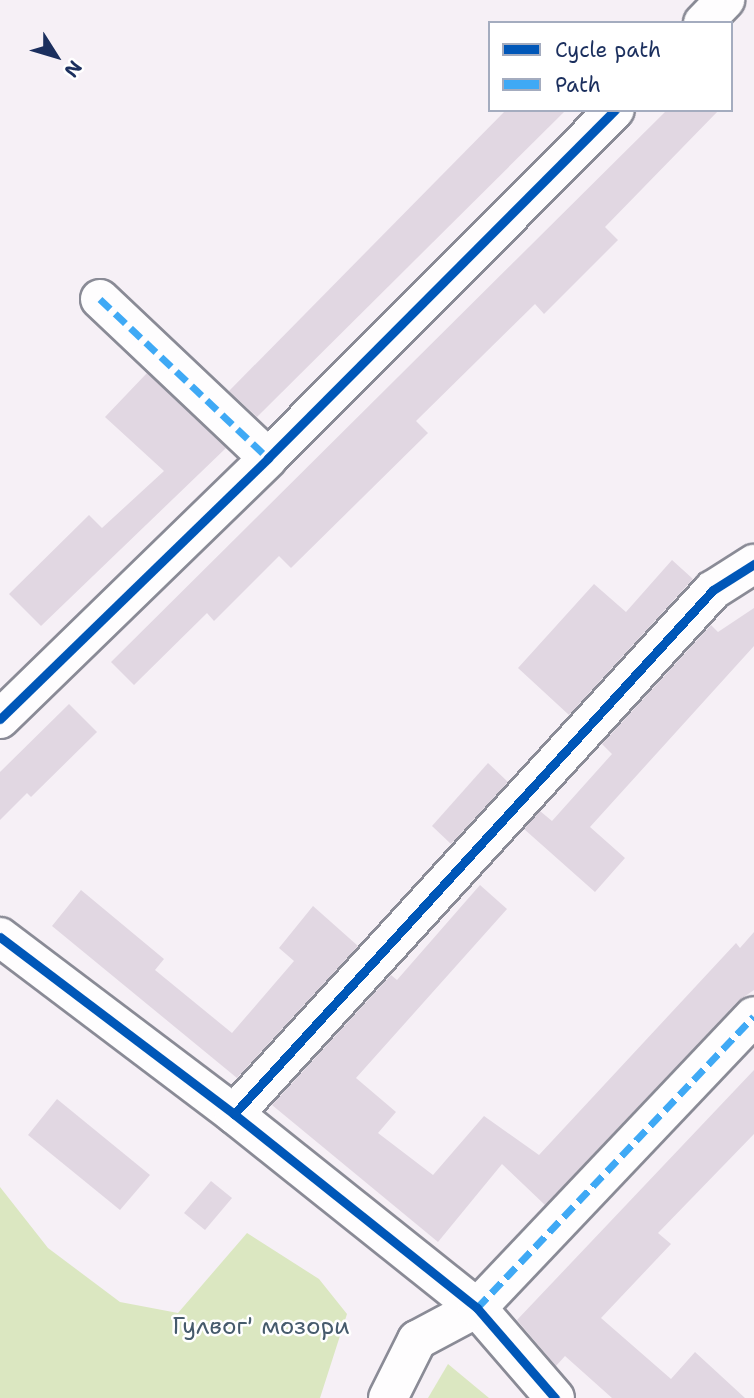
<!DOCTYPE html>
<meta charset="utf-8">
<style>
body{margin:0}
#map{position:relative;width:754px;height:1398px;overflow:hidden;background:#f6f0f6;font-family:"Shantell Sans",sans-serif}
div>[style]{position:absolute}
.green>*{inset:0;background:#dbe7c1}
.building>*{inset:0;background:#e1d7e2}
.roads{filter:drop-shadow(2px 0 #8a8b96) drop-shadow(-2px 0 #8a8b96) drop-shadow(0 2px #8a8b96) drop-shadow(0 -2px #8a8b96)}
.minor>*{height:38px;margin:-19px;padding:0 19px;transform-origin:19px;border-radius:19px;background:#fefdfe}
.quiet>*{height:7px;margin-top:-3.5px;transform-origin:0;background:repeating-linear-gradient(90deg,#3fa9f5 0 14px,transparent 0 21px)}
.cycleway>*{height:9px;margin:-4.5px;padding:0 4.5px;transform-origin:4.5px;border-radius:4.5px;background:#0057b8}
span{translate:-50% -50%;white-space:nowrap;text-align:center;line-height:1.15;-webkit-text-stroke:5px #fff;paint-order:stroke}
.park-label{font-size:24px;color:#465b6c}
.legend{position:absolute;left:488px;top:21px;width:245px;height:91px;box-sizing:border-box;background:#fff;border:2px solid #a4acbf;margin:0;padding:9px 12px;list-style:none;font-size:21px;color:#1b2f5e}
.legend li{display:flex;align-items:center;gap:14px;height:35px}
.legend b{width:35px;border:2px solid #a4acbf}
.north{position:absolute;left:21px;top:21px;width:70px;height:70px;-webkit-text-stroke:5px #fff;paint-order:stroke;rotate:127deg;font-size:19px;font-weight:700;line-height:28px;text-align:center;color:#1b2f5e}
.north::after{content:'';display:block;margin:auto;width:24px;height:32px;background:#1b2f5e;clip-path:polygon(50% 0,100% 100%,50% 72%,0 100%)}
</style>
<div id="map">
<div class="green">
<div style="clip-path:polygon(0 1187px,48px 1248px,120px 1302px,178px 1313px,247px 1233px,319px 1279px,347px 1314px,320px 1398px,0 1398px)"></div>
<div style="clip-path:polygon(448px 1364px,489px 1398px,428px 1398px)"></div>
</div>
<div class="building">
<div style="clip-path:polygon(506px 110px,566px 110px,257px 417px,229px 391px)"></div>
<div style="clip-path:polygon(667px 110px,719px 110px,605px 227px,618px 240px,544px 314px,535px 304px,416px 421px,428px 433px,291px 568px,279px 556px,214px 621px,207px 613px,134px 685px,111px 662px)"></div>
<div style="clip-path:polygon(147px 373px,226px 448px,41px 626px,9px 594px,89px 515px,102px 528px,164px 471px,105px 417px)"></div>
<div style="clip-path:polygon(672px 560px,693px 579px,569px 715px,518px 668px,594px 584px,626px 612px)"></div>
<div style="clip-path:polygon(754px 608px,754px 646px,590px 827px,625px 858px,595px 892px,524px 829px,540px 811px,552px 821px,612px 754px,602px 744px,711px 625px,718px 632px)"></div>
<div style="clip-path:polygon(69px 704px,97px 732px,31px 797px,27px 793px,0 820px,0 772px)"></div>
<div style="clip-path:polygon(488px 763px,508px 782px,451px 844px,432px 826px)"></div>
<div style="clip-path:polygon(480px 885px,507px 909px,356px 1078px,396px 1112px,378px 1133px,433px 1175px,484px 1116px,539px 1155px,736px 943px,740px 948px,754px 932px,754px 990px,738px 1001px,545px 1205px,502px 1164px,438px 1242px,272px 1105px,391px 975px,397px 980px)"></div>
<div style="clip-path:polygon(81px 890px,164px 959px,155px 970px,232px 1033px,294px 961px,279px 948px,313px 906px,358px 946px,237px 1078px,52px 926px)"></div>
<div style="clip-path:polygon(754px 1070px,754px 1134px,658px 1233px,671px 1244px,601px 1318px,671px 1379px,695px 1352px,745px 1398px,612px 1398px,565px 1356px,556px 1366px,517px 1320px)"></div>
<div style="clip-path:polygon(57px 1099px,150px 1175px,120px 1210px,28px 1135px)"></div>
<div style="clip-path:polygon(211px 1181px,232px 1198px,205px 1230px,184px 1213px)"></div>
</div>
<div class="roads">
<div class="minor">
<div style="left:703px;top:23px;width:32px;rotate:-46deg"></div>
<div style="left:100px;top:299px;width:231px;rotate:43.4deg"></div>
<div style="left:0;top:719px;width:374px;rotate:-44.2deg"></div>
<div style="left:268px;top:458px;width:491px;rotate:-45.1deg"></div>
<div style="left:0;top:937px;width:293px;rotate:37.1deg"></div>
<div style="left:234px;top:1114px;width:311px;rotate:38.6deg"></div>
<div style="left:477px;top:1308px;width:119px;rotate:49.1deg"></div>
<div style="left:234px;top:1114px;width:710px;rotate:-47.57deg"></div>
<div style="left:713px;top:590px;width:49px;rotate:-32.4deg"></div>
<div style="left:388px;top:1398px;width:65px;rotate:-63.4deg"></div>
<div style="left:417px;top:1340px;width:68px;rotate:-28.1deg"></div>
<div style="left:477px;top:1308px;width:402px;rotate:-46.5deg"></div>
</div>
</div>
<div class="quiet">
<div style="left:100px;top:299px;width:231px;rotate:43.4deg"></div>
<div style="left:482px;top:1313px;width:7px;rotate:-135deg"></div>
<div style="left:477px;top:1308px;width:402px;rotate:-46.5deg"></div>
</div>
<div class="cycleway">
<div style="left:0;top:719px;width:374px;rotate:-44.2deg"></div>
<div style="left:268px;top:458px;width:491px;rotate:-45.1deg"></div>
<div style="left:0;top:937px;width:293px;rotate:37.1deg"></div>
<div style="left:234px;top:1114px;width:311px;rotate:38.6deg"></div>
<div style="left:477px;top:1308px;width:119px;rotate:49.1deg"></div>
<div style="left:234px;top:1114px;width:710px;rotate:-47.57deg"></div>
<div style="left:713px;top:590px;width:49px;rotate:-32.4deg"></div>
</div>
<div class="park-label">
<span style="left:261px;top:1327px">Гулвог' мозори</span>
</div>
<ul class="legend">
<li><b style="height:9px;background:#0057b8"></b>Cycle path</li>
<li><b style="height:9px;background:#3fa9f5"></b>Path</li>
</ul>
<div class="north">N</div>
</div>
